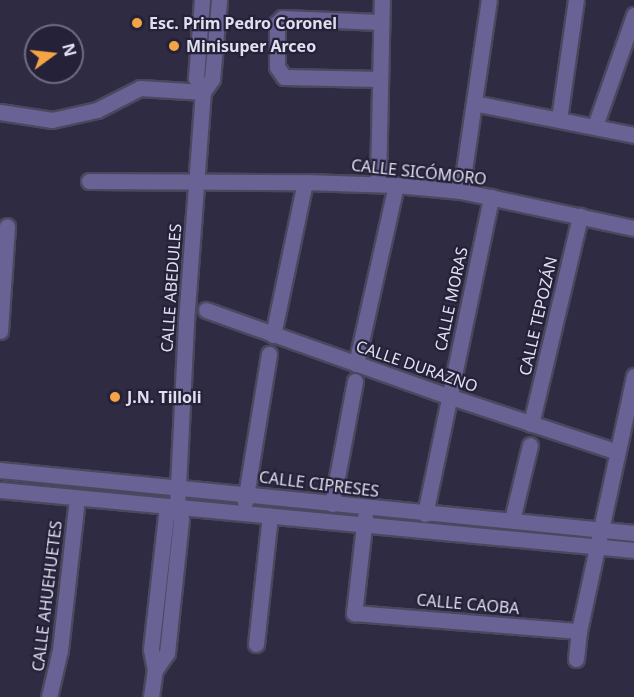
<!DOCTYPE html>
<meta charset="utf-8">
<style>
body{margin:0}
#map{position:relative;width:634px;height:697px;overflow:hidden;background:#2e2b43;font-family:"Noto Sans",sans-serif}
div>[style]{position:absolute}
.roads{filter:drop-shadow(2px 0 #4a485f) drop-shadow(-2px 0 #4a485f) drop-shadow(0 2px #4a485f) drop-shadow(0 -2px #4a485f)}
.minor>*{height:15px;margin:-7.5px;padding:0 7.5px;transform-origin:7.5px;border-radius:7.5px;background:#696395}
.dots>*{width:16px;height:16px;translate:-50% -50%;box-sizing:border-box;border:3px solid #252139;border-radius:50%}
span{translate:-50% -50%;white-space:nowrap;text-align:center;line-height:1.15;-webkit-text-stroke:4.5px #252139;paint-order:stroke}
.poi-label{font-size:16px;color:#e0dfef;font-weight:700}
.left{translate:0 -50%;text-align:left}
.street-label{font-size:16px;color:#e0dfef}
.north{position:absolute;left:24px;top:24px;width:60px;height:60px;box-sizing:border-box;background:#252139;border:2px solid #706d82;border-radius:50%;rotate:75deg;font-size:16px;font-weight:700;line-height:24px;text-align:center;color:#e0dfef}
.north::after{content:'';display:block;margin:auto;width:21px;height:27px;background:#f4a444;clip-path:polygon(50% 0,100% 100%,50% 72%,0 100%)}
</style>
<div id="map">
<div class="roads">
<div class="minor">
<div style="left:380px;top:79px;width:96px;rotate:-178.8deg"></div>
<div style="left:284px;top:77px;width:12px;rotate:-125deg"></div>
<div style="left:277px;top:67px;width:44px;rotate:-90deg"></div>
<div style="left:277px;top:23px;width:7px;rotate:-45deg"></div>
<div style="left:282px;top:18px;width:99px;rotate:2.3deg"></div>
<div style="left:203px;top:92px;width:16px;rotate:-55deg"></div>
<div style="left:212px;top:79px;width:79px;rotate:-84.9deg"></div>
<div style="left:474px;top:103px;width:163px;rotate:11.3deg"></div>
<div style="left:0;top:112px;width:53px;rotate:8.7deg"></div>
<div style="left:52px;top:120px;width:46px;rotate:-12.5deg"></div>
<div style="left:97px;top:110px;width:48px;rotate:-27.1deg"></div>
<div style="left:140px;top:88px;width:63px;rotate:3.6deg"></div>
<div style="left:559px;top:119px;width:120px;rotate:-81.9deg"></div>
<div style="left:595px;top:126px;width:118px;rotate:-70.6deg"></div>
<div style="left:89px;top:181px;width:216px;rotate:0.3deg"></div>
<div style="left:305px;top:182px;width:91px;rotate:1.9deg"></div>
<div style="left:396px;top:185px;width:65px;rotate:5.3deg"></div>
<div style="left:461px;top:191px;width:177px;rotate:12.1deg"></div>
<div style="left:378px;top:184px;width:184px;rotate:-88.8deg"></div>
<div style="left:461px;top:191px;width:193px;rotate:-81.7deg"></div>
<div style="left:206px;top:310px;width:257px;rotate:19.6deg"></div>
<div style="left:448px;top:396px;width:178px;rotate:18.3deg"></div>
<div style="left:0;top:331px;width:105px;rotate:-86.2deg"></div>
<div style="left:273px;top:335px;width:156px;rotate:-78.2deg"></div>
<div style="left:356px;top:364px;width:183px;rotate:-77.4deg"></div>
<div style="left:531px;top:424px;width:214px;rotate:-76.7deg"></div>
<div style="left:0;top:470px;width:637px;rotate:5.67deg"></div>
<div style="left:0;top:490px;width:637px;rotate:5.41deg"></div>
<div style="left:245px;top:502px;width:150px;rotate:-80.8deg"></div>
<div style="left:332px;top:504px;width:125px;rotate:-79.4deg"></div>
<div style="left:425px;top:514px;width:324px;rotate:-78.2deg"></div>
<div style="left:365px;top:517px;width:97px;rotate:96.5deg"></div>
<div style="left:354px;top:613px;width:226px;rotate:4.6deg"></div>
<div style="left:512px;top:520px;width:77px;rotate:-76.5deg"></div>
<div style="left:256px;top:644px;width:129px;rotate:-83.8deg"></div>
<div style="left:576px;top:659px;width:28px;rotate:-84deg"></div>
<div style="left:579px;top:631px;width:261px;rotate:-77.8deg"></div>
<div style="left:155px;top:670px;width:21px;rotate:-55deg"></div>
<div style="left:167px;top:653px;width:135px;rotate:-84deg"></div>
<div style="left:181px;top:519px;width:13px;rotate:-108deg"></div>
<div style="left:177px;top:507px;width:185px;rotate:-87.2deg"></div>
<div style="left:186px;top:322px;width:231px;rotate:-85.8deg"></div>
<div style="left:203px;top:92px;width:16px;rotate:-117deg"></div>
<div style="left:196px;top:78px;width:78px;rotate:-85.6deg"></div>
<div style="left:49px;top:697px;width:48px;rotate:-76.8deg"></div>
<div style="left:60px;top:650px;width:153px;rotate:-83.6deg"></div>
<div style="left:151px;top:697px;width:27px;rotate:-82deg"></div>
<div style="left:155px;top:670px;width:21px;rotate:-101deg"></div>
<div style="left:151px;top:649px;width:135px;rotate:-83.6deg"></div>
<div style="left:166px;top:515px;width:14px;rotate:-36deg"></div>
</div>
</div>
<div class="dots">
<div style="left:137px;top:23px;background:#f4a444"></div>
<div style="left:174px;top:46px;background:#f4a444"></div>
<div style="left:115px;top:397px;background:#f4a444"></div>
</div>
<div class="poi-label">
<span class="left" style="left:149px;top:23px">Esc. Prim Pedro Coronel</span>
<span class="left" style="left:186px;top:46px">Minisuper Arceo</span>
<span class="left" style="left:127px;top:397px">J.N. Tilloli</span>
</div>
<div class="street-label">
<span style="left:419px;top:172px;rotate:6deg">CALLE SICÓMORO</span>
<span style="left:171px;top:288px;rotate:-86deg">CALLE ABEDULES</span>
<span style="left:451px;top:299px;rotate:-78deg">CALLE MORAS</span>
<span style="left:538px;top:316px;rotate:-77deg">CALLE TEPOZÁN</span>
<span style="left:417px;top:366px;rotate:19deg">CALLE DURAZNO</span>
<span style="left:319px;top:484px;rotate:7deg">CALLE CIPRESES</span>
<span style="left:47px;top:596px;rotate:-83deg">CALLE AHUEHUETES</span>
<span style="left:468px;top:604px;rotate:5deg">CALLE CAOBA</span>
</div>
<div class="north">N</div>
</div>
